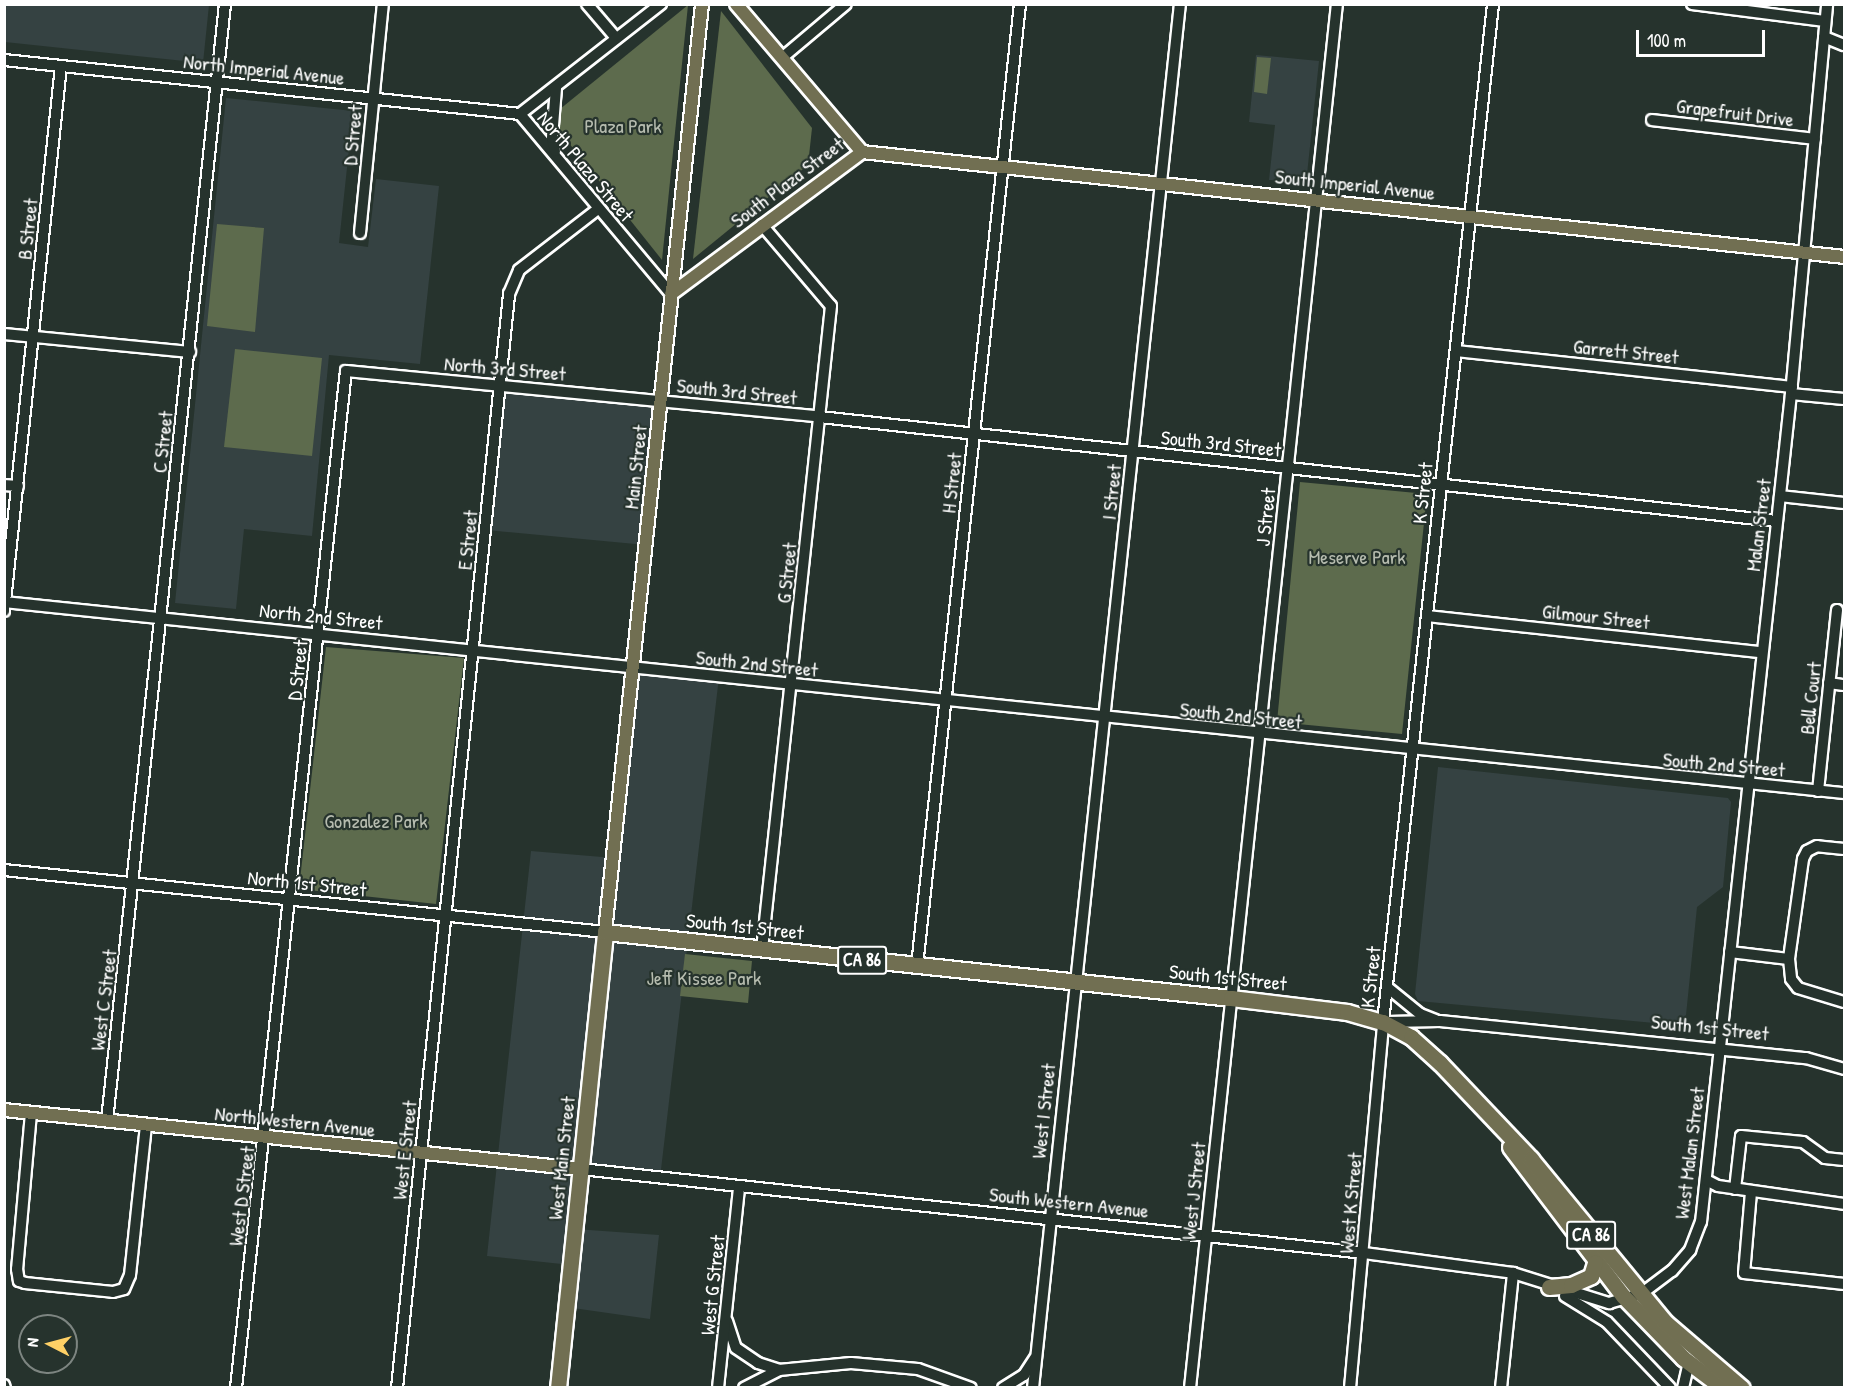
<!DOCTYPE html>
<style>
body{margin:0}
#map{position:relative;width:1849px;height:1392px;overflow:hidden;background:#26332d;font-family:"Patrick Hand",sans-serif}
div>[style]{position:absolute}
.built>*{inset:0;background:#354242}
.green>*{inset:0;background:#5d6b4d}
.roads{filter:drop-shadow(2px 0 #fff) drop-shadow(-2px 0 #fff) drop-shadow(0 2px #fff) drop-shadow(0 -2px #fff)}
.minor>*{height:10px;margin:-5px;padding:0 5px;transform-origin:5px;border-radius:5px;background:#26332d}
.major>*{height:12px;margin:-6px;padding:0 6px;transform-origin:6px;border-radius:6px;background:#716f52}
.highway>*{height:15px;margin:-7.5px;padding:0 7.5px;transform-origin:7.5px;border-radius:7.5px;background:#716f52}
span{translate:-50% -50%;white-space:nowrap;text-align:center;line-height:1.15;-webkit-text-stroke:4.5px #26332d;paint-order:stroke}
.shield-label span{padding:2px 4px;background:#26332d;border:2px solid;border-radius:4px;-webkit-text-stroke-width:0}
.shield-label{font-size:18px;color:#fff;font-weight:700}
.street-label{font-size:20px;color:#fff}
.park-label{font-size:20px;color:#b6bcaf}
.frame{position:absolute;inset:0;border:6px solid #fff;pointer-events:none}
.north{position:absolute;left:18px;top:1314px;width:60px;height:60px;box-sizing:border-box;background:#26332d;border:2px solid #7d8581;border-radius:50%;rotate:276deg;font-size:16px;font-weight:700;line-height:24px;text-align:center;color:#fff}
.north::after{content:'';display:block;margin:auto;width:21px;height:27px;background:#ffd166;clip-path:polygon(50% 0,100% 100%,50% 72%,0 100%)}
.scale{position:absolute;left:1636px;top:30px;width:129px;height:27px;box-sizing:border-box;border:3px solid #fff;border-top:0;padding-left:8px;font-size:18px;line-height:21px;white-space:nowrap;color:#fff;-webkit-text-stroke:4px #26332d;paint-order:stroke}
</style>
<div id="map">
<div class="built">
<div style="clip-path:polygon(5px 4px,209px 5px,203px 63px,5px 42px)"></div>
<div style="clip-path:polygon(1256px 55px,1319px 61px,1306px 184px,1269px 180px,1275px 125px,1249px 122px)"></div>
<div style="clip-path:polygon(226px 98px,353px 111px,339px 243px,368px 247px,376px 179px,439px 186px,420px 364px,329px 355px,312px 536px,244px 529px,236px 609px,175px 603px)"></div>
<div style="clip-path:polygon(501px 385px,661px 402px,646px 545px,486px 530px)"></div>
<div style="clip-path:polygon(634px 668px,719px 677px,660px 1178px,581px 1170px,575px 1229px,659px 1235px,650px 1319px,566px 1307px,571px 1265px,487px 1256px,531px 851px,614px 858px)"></div>
<div style="clip-path:polygon(1438px 767px,1728px 798px,1731px 802px,1723px 887px,1697px 907px,1686px 1015px,1676px 1025px,1418px 1001px,1415px 994px)"></div>
</div>
<div class="green">
<div style="clip-path:polygon(688px 5px,662px 260px,549px 118px)"></div>
<div style="clip-path:polygon(721px 11px,812px 128px,808px 165px,693px 259px)"></div>
<div style="clip-path:polygon(1257px 57px,1271px 58px,1267px 94px,1254px 92px)"></div>
<div style="clip-path:polygon(217px 224px,264px 228px,255px 332px,207px 326px)"></div>
<div style="clip-path:polygon(235px 349px,322px 358px,312px 456px,224px 447px)"></div>
<div style="clip-path:polygon(1300px 482px,1427px 494px,1402px 734px,1277px 722px)"></div>
<div style="clip-path:polygon(326px 647px,464px 658px,436px 904px,299px 889px)"></div>
<div style="clip-path:polygon(685px 954px,752px 961px,748px 1003px,680px 996px)"></div>
</div>
<div class="roads">
<div class="minor">
<div style="left:587px;top:4px;width:45px;rotate:49.5deg"></div>
<div style="left:1692px;top:4px;width:134px;rotate:7.3deg"></div>
<div style="left:1824px;top:37px;width:22px;rotate:22deg"></div>
<div style="left:783px;top:57px;width:82px;rotate:-40.1deg"></div>
<div style="left:4px;top:60px;width:519px;rotate:5.97deg"></div>
<div style="left:520px;top:114px;width:235px;rotate:50deg"></div>
<div style="left:520px;top:114px;width:179px;rotate:-38deg"></div>
<div style="left:1652px;top:120px;width:164px;rotate:6.6deg"></div>
<div style="left:555px;top:151px;width:13px;rotate:-103deg"></div>
<div style="left:552px;top:138px;width:50px;rotate:-85.4deg"></div>
<div style="left:762px;top:225px;width:106px;rotate:49.6deg"></div>
<div style="left:831px;top:306px;width:647px;rotate:96.12deg"></div>
<div style="left:360px;top:233px;width:230px;rotate:-84.3deg"></div>
<div style="left:4px;top:334px;width:187px;rotate:5.5deg"></div>
<div style="left:1456px;top:351px;width:338px;rotate:6.1deg"></div>
<div style="left:1791px;top:394px;width:53px;rotate:5.4deg"></div>
<div style="left:4px;top:485px;width:14px;rotate:4deg"></div>
<div style="left:1780px;top:496px;width:64px;rotate:6.2deg"></div>
<div style="left:4px;top:602px;width:1850px;rotate:5.93deg"></div>
<div style="left:4px;top:611px;width:548px;rotate:-84.03deg"></div>
<div style="left:1427px;top:616px;width:336px;rotate:6.2deg"></div>
<div style="left:1829px;top:683px;width:15px;rotate:8deg"></div>
<div style="left:1818px;top:791px;width:182px;rotate:-84deg"></div>
<div style="left:1844px;top:849px;width:27px;rotate:-174deg"></div>
<div style="left:1817px;top:846px;width:11px;rotate:153deg"></div>
<div style="left:1807px;top:851px;width:9px;rotate:117deg"></div>
<div style="left:1803px;top:859px;width:101px;rotate:98deg"></div>
<div style="left:1789px;top:959px;width:20px;rotate:84deg"></div>
<div style="left:1791px;top:979px;width:11px;rotate:52deg"></div>
<div style="left:1798px;top:988px;width:48px;rotate:16.9deg"></div>
<div style="left:4px;top:870px;width:604px;rotate:5.89deg"></div>
<div style="left:1730px;top:952px;width:59px;rotate:6.8deg"></div>
<div style="left:917px;top:966px;width:967px;rotate:-83.89deg"></div>
<div style="left:1387px;top:987px;width:43px;rotate:39.3deg"></div>
<div style="left:1420px;top:1014px;width:17px;rotate:21deg"></div>
<div style="left:1387px;top:1022px;width:53px;rotate:-1.1deg"></div>
<div style="left:1440px;top:1021px;width:368px;rotate:5.8deg"></div>
<div style="left:1806px;top:1058px;width:40px;rotate:16deg"></div>
<div style="left:31px;top:1113px;width:157px;rotate:95.1deg"></div>
<div style="left:17px;top:1269px;width:12px;rotate:81deg"></div>
<div style="left:19px;top:1281px;width:6px;rotate:18deg"></div>
<div style="left:25px;top:1283px;width:88px;rotate:5.8deg"></div>
<div style="left:113px;top:1292px;width:11px;rotate:-15deg"></div>
<div style="left:124px;top:1289px;width:15px;rotate:-67deg"></div>
<div style="left:130px;top:1275px;width:151px;rotate:-83.9deg"></div>
<div style="left:107px;top:1121px;width:1123px;rotate:-83.97deg"></div>
<div style="left:581px;top:1169px;width:787px;rotate:6.12deg"></div>
<div style="left:1364px;top:1253px;width:150px;rotate:7.6deg"></div>
<div style="left:1513px;top:1273px;width:101px;rotate:17.4deg"></div>
<div style="left:1609px;top:1303px;width:33px;rotate:-16deg"></div>
<div style="left:1641px;top:1294px;width:39px;rotate:-37deg"></div>
<div style="left:1672px;top:1271px;width:28px;rotate:-49deg"></div>
<div style="left:1690px;top:1250px;width:30px;rotate:-69deg"></div>
<div style="left:1701px;top:1222px;width:833px;rotate:-83.8deg"></div>
<div style="left:1791px;top:394px;width:392px;rotate:-84.7deg"></div>
<div style="left:1706px;top:1180px;width:13px;rotate:27deg"></div>
<div style="left:1718px;top:1186px;width:127px;rotate:8.1deg"></div>
<div style="left:1735px;top:1189px;width:53px;rotate:-83.5deg"></div>
<div style="left:1741px;top:1136px;width:62px;rotate:5.5deg"></div>
<div style="left:1803px;top:1142px;width:27px;rotate:36deg"></div>
<div style="left:1825px;top:1158px;width:19px;rotate:6deg"></div>
<div style="left:1751px;top:1192px;width:81px;rotate:94.9deg"></div>
<div style="left:1744px;top:1273px;width:101px;rotate:6.3deg"></div>
<div style="left:1565px;top:1296px;width:49px;rotate:31.8deg"></div>
<div style="left:1607px;top:1322px;width:91px;rotate:46.3deg"></div>
<div style="left:727px;top:1321px;width:28px;rotate:72deg"></div>
<div style="left:736px;top:1348px;width:27px;rotate:34deg"></div>
<div style="left:758px;top:1363px;width:22px;rotate:18deg"></div>
<div style="left:4px;top:1385px;width:3px;rotate:72deg"></div>
<div style="left:236px;top:1388px;width:1023px;rotate:-83.83deg"></div>
<div style="left:346px;top:371px;width:476px;rotate:5.5deg"></div>
<div style="left:820px;top:417px;width:962px;rotate:6.21deg"></div>
<div style="left:397px;top:1388px;width:1100px;rotate:-84.15deg"></div>
<div style="left:509px;top:294px;width:26px;rotate:-67deg"></div>
<div style="left:519px;top:270px;width:100px;rotate:-37.7deg"></div>
<div style="left:718px;top:1388px;width:202px;rotate:-84deg"></div>
<div style="left:744px;top:1388px;width:39px;rotate:-27deg"></div>
<div style="left:779px;top:1370px;width:72px;rotate:-5.6deg"></div>
<div style="left:851px;top:1363px;width:67px;rotate:5.1deg"></div>
<div style="left:918px;top:1369px;width:56px;rotate:19.7deg"></div>
<div style="left:1003px;top:1388px;width:25px;rotate:-32deg"></div>
<div style="left:1024px;top:1375px;width:20px;rotate:-57deg"></div>
<div style="left:1033px;top:1388px;width:1392px;rotate:-83.94deg"></div>
<div style="left:1190px;top:1388px;width:1392px;rotate:-83.94deg"></div>
<div style="left:1350px;top:1388px;width:367px;rotate:-84.8deg"></div>
<div style="left:1383px;top:1022px;width:1024px;rotate:-83.83deg"></div>
<div style="left:1501px;top:1388px;width:116px;rotate:-84deg"></div>
<div style="left:1683px;top:1388px;width:27px;rotate:-77deg"></div>
</div>
<div class="major">
<div style="left:736px;top:4px;width:194px;rotate:49.6deg"></div>
<div style="left:862px;top:152px;width:988px;rotate:6.1deg"></div>
<div style="left:671px;top:294px;width:238px;rotate:-36.6deg"></div>
<div style="left:605px;top:932px;width:933px;rotate:-84.03deg"></div>
<div style="left:4px;top:1110px;width:580px;rotate:5.84deg"></div>
</div>
<div class="highway">
<div style="left:1510px;top:1147px;width:187px;rotate:52.8deg"></div>
<div style="left:1623px;top:1296px;width:86px;rotate:45.9deg"></div>
<div style="left:1683px;top:1358px;width:50px;rotate:36.9deg"></div>
<div style="left:1549px;top:1287px;width:22px;rotate:-5deg"></div>
<div style="left:1571px;top:1285px;width:22px;rotate:-24deg"></div>
<div style="left:1591px;top:1276px;width:14px;rotate:-73deg"></div>
<div style="left:558px;top:1388px;width:458px;rotate:-84.1deg"></div>
<div style="left:605px;top:932px;width:629px;rotate:6.02deg"></div>
<div style="left:1231px;top:998px;width:117px;rotate:6.9deg"></div>
<div style="left:1347px;top:1012px;width:37px;rotate:16deg"></div>
<div style="left:1383px;top:1022px;width:32px;rotate:28deg"></div>
<div style="left:1411px;top:1037px;width:39px;rotate:42deg"></div>
<div style="left:1440px;top:1063px;width:132px;rotate:46.5deg"></div>
<div style="left:1531px;top:1159px;width:211px;rotate:50.6deg"></div>
<div style="left:1665px;top:1322px;width:101px;rotate:40.6deg"></div>
</div>
</div>
<div class="shield-label">
<span style="left:862px;top:960px">CA 86</span>
<span style="left:1591px;top:1235px">CA 86</span>
</div>
<div class="street-label">
<span style="left:264px;top:69px;rotate:6deg">North Imperial Avenue</span>
<span style="left:1735px;top:112px;rotate:7deg">Grapefruit Drive</span>
<span style="left:352px;top:135px;rotate:-85deg">D Street</span>
<span style="left:586px;top:166px;rotate:50deg">North Plaza Street</span>
<span style="left:787px;top:182px;rotate:-37deg">South Plaza Street</span>
<span style="left:1355px;top:184px;rotate:6deg">South Imperial Avenue</span>
<span style="left:27px;top:229px;rotate:-84deg">B Street</span>
<span style="left:1626px;top:351px;rotate:6deg">Garrett Street</span>
<span style="left:505px;top:368px;rotate:5deg">North 3rd Street</span>
<span style="left:737px;top:391px;rotate:6deg">South 3rd Street</span>
<span style="left:162px;top:442px;rotate:-84deg">C Street</span>
<span style="left:1221px;top:443px;rotate:6deg">South 3rd Street</span>
<span style="left:635px;top:467px;rotate:-84deg">Main Street</span>
<span style="left:951px;top:483px;rotate:-84deg">H Street</span>
<span style="left:1111px;top:492px;rotate:-84deg">I Street</span>
<span style="left:1422px;top:493px;rotate:-84deg">K Street</span>
<span style="left:1265px;top:517px;rotate:-84deg">J Street</span>
<span style="left:1758px;top:525px;rotate:-83deg">Malan Street</span>
<span style="left:467px;top:540px;rotate:-84deg">E Street</span>
<span style="left:786px;top:573px;rotate:-84deg">G Street</span>
<span style="left:321px;top:616px;rotate:6deg">North 2nd Street</span>
<span style="left:1596px;top:616px;rotate:6deg">Gilmour Street</span>
<span style="left:757px;top:663px;rotate:6deg">South 2nd Street</span>
<span style="left:297px;top:670px;rotate:-84deg">D Street</span>
<span style="left:1810px;top:698px;rotate:-84deg">Bell Court</span>
<span style="left:1241px;top:715px;rotate:6deg">South 2nd Street</span>
<span style="left:1724px;top:764px;rotate:5deg">South 2nd Street</span>
<span style="left:307px;top:883px;rotate:6deg">North 1st Street</span>
<span style="left:745px;top:926px;rotate:6deg">South 1st Street</span>
<span style="left:1228px;top:977px;rotate:6deg">South 1st Street</span>
<span style="left:1370px;top:977px;rotate:-84deg">K Street</span>
<span style="left:103px;top:1000px;rotate:-83deg">West C Street</span>
<span style="left:1710px;top:1027px;rotate:6deg">South 1st Street</span>
<span style="left:1043px;top:1111px;rotate:-84deg">West I Street</span>
<span style="left:295px;top:1121px;rotate:6deg">North Western Avenue</span>
<span style="left:404px;top:1150px;rotate:-84deg">West E Street</span>
<span style="left:1689px;top:1153px;rotate:-83deg">West Malan Street</span>
<span style="left:561px;top:1158px;rotate:-84deg">West Main Street</span>
<span style="left:1193px;top:1191px;rotate:-84deg">West J Street</span>
<span style="left:241px;top:1196px;rotate:-83deg">West D Street</span>
<span style="left:1069px;top:1202px;rotate:6deg">South Western Avenue</span>
<span style="left:1350px;top:1203px;rotate:-85deg">West K Street</span>
<span style="left:712px;top:1285px;rotate:-84deg">West G Street</span>
</div>
<div class="park-label">
<span style="left:623px;top:125px">Plaza Park</span>
<span style="left:1357px;top:556px">Meserve Park</span>
<span style="left:376px;top:820px">Gonzalez Park</span>
<span style="left:704px;top:977px">Jeff Kissee Park</span>
</div>
<div class="frame"></div>
<div class="north">N</div>
<div class="scale">100 m</div>
</div>
